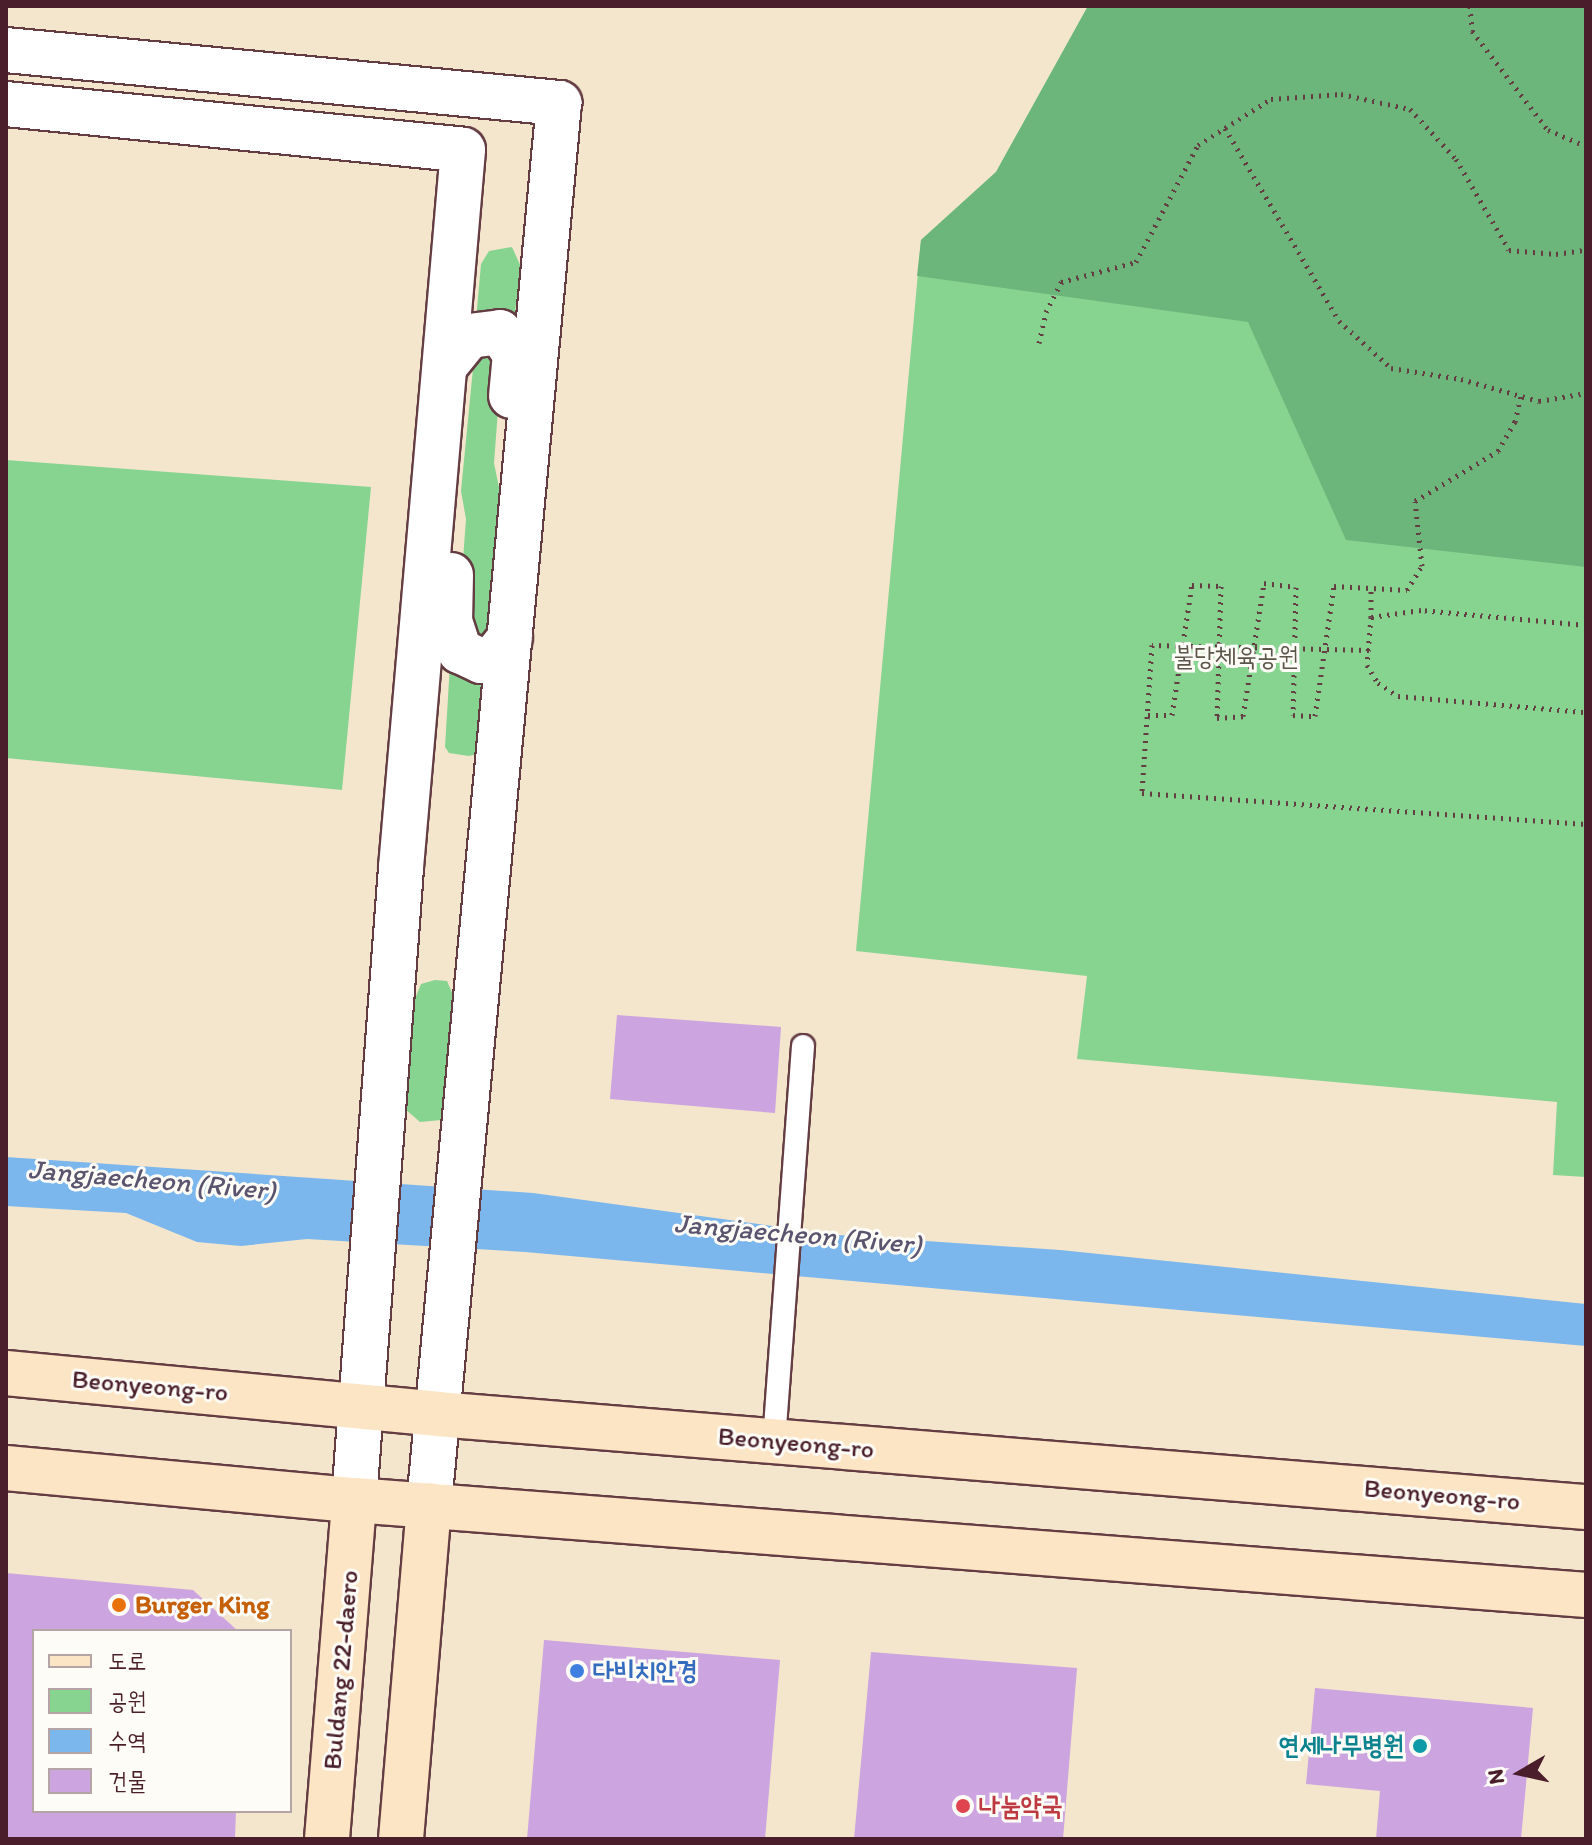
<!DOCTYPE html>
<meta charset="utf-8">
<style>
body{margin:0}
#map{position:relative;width:1592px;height:1845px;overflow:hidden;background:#f4e6cd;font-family:Itim,"Poor Story",sans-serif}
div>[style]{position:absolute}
.green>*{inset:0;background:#87d491}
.forest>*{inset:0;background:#6db67b}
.water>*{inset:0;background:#7bb6ed}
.building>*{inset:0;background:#cca4e0}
.path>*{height:5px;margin-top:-2.5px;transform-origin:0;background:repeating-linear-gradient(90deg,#643d43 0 2px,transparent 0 8px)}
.roads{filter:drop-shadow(2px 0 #643d43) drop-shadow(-2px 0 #643d43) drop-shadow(0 2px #643d43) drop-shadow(0 -2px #643d43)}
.service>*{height:22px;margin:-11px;padding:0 11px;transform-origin:11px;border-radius:11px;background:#fff}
.tertiary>*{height:44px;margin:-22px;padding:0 22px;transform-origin:22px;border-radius:22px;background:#fff}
.secondary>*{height:44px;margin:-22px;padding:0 22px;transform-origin:22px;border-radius:22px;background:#fce5c4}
.dots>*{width:22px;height:22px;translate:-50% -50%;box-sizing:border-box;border:4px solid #fdfcf7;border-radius:50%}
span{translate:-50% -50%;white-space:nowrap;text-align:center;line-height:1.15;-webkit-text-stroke:6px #fdfcf7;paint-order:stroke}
.park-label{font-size:26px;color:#5c554a}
.street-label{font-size:26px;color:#4a1f2b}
.food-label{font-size:26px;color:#c56008;font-weight:700}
.left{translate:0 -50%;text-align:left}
.shop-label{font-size:26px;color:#366cbe;font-weight:700}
.culture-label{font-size:26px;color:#0d838f;font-weight:700}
.right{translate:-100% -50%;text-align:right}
.health-label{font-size:26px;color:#be3a42;font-weight:700}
.water-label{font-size:28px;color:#5b546f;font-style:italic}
.frame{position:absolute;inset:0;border:8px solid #4a1f2b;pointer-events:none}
.legend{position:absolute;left:32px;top:1629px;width:260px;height:184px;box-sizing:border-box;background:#fdfcf7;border:2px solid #b5a4a5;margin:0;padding:10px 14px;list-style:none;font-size:24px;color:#4a1f2b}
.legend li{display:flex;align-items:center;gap:16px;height:40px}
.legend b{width:40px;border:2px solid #b5a4a5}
.north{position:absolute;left:1480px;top:1733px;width:80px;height:80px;-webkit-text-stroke:6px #fdfcf7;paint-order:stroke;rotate:261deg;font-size:22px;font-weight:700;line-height:32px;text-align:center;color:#4a1f2b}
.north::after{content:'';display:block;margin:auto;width:28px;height:36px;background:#4a1f2b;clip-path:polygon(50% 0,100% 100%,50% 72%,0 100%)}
</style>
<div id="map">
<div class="green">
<div style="clip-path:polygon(1088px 6px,1586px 6px,1586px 1177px,1553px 1175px,1557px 1102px,1077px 1059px,1087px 976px,856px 951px,921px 240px,996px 172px)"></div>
<div style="clip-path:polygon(512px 247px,521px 267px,512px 334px,476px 320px,481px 264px,489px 251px)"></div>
<div style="clip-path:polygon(475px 348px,502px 358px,494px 463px,505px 517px,489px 646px,458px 627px,466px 519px,461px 491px)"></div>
<div style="clip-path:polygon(6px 460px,371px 487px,342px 790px,6px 758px)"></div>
<div style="clip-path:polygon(451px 648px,490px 676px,478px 754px,469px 756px,449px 753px,445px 747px)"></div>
<div style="clip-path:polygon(435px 980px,447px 981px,456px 1002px,448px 1110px,441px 1120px,420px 1122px,405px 1109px,413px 1004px,421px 984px)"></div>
</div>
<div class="forest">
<div style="clip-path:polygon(1088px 6px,1586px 6px,1586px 567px,1346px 540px,1248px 322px,917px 276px,921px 240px,996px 172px)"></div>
</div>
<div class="water">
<div style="clip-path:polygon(6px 1157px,533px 1193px,838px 1235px,1060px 1250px,1586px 1304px,1586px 1346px,525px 1252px,307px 1239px,241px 1246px,197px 1242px,126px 1213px,6px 1206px)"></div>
</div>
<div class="building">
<div style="clip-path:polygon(617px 1015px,781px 1027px,775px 1113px,610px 1099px)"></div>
<div style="clip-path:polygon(6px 1573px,193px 1590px,238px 1631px,34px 1631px,34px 1811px,236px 1811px,235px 1839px,6px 1839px)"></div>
<div style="clip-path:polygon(544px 1640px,780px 1660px,765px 1839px,527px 1839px)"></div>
<div style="clip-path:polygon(871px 1652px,1077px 1668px,1063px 1839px,854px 1839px)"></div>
<div style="clip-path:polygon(1315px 1688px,1533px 1708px,1521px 1839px,1376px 1839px,1380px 1791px,1306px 1784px)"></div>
</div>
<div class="path">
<div style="left:1470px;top:6px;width:25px;rotate:85deg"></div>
<div style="left:1472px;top:31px;width:125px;rotate:52.5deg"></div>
<div style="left:1548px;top:130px;width:41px;rotate:22.8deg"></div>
<div style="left:1225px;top:128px;width:224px;rotate:59.4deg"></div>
<div style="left:1339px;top:321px;width:70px;rotate:42.1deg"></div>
<div style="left:1391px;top:368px;width:71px;rotate:8.9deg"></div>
<div style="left:1461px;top:379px;width:81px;rotate:15.8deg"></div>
<div style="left:1539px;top:401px;width:48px;rotate:-9.7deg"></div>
<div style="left:1039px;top:343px;width:32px;rotate:-77deg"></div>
<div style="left:1046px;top:312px;width:34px;rotate:-63deg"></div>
<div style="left:1061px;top:282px;width:78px;rotate:-14.9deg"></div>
<div style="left:1136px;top:262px;width:132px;rotate:-62.1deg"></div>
<div style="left:1198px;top:145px;width:86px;rotate:-32.2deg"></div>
<div style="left:1271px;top:99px;width:70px;rotate:-4.1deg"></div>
<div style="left:1341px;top:94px;width:71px;rotate:12.3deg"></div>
<div style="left:1410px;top:109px;width:68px;rotate:47.4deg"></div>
<div style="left:1456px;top:159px;width:105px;rotate:59.8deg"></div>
<div style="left:1509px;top:250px;width:47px;rotate:4.9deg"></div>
<div style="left:1556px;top:254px;width:30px;rotate:-8deg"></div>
<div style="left:1371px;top:617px;width:30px;rotate:-90deg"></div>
<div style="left:1586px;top:625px;width:166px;rotate:-174.8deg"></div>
<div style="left:1421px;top:610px;width:50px;rotate:172deg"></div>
<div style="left:1371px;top:617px;width:48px;rotate:94.8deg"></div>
<div style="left:1367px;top:665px;width:21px;rotate:59deg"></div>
<div style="left:1378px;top:683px;width:24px;rotate:33deg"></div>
<div style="left:1398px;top:696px;width:189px;rotate:4.9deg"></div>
<div style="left:1369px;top:650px;width:217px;rotate:-178.7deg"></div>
<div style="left:1152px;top:645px;width:148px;rotate:93.9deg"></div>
<div style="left:1142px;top:793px;width:445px;rotate:4deg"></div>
<div style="left:1148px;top:715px;width:24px"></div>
<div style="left:1172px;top:715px;width:132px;rotate:-81.3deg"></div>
<div style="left:1192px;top:585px;width:29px;rotate:2deg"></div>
<div style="left:1221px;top:586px;width:132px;rotate:91.7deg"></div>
<div style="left:1217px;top:718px;width:26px;rotate:-4deg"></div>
<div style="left:1243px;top:716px;width:135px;rotate:-81deg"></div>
<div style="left:1264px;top:583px;width:32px;rotate:7deg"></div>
<div style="left:1296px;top:587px;width:128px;rotate:91.3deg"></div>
<div style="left:1293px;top:715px;width:22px;rotate:3deg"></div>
<div style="left:1315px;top:716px;width:131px;rotate:-81.7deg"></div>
<div style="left:1334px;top:586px;width:73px;rotate:3.1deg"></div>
<div style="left:1407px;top:590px;width:28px;rotate:-58deg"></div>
<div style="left:1422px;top:566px;width:65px;rotate:-96.1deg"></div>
<div style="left:1415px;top:501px;width:97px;rotate:-31.1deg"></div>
<div style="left:1498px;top:451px;width:34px;rotate:-60deg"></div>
<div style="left:1515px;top:422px;width:27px;rotate:-77deg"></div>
</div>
<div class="roads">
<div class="service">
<div style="left:774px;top:1441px;width:396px;rotate:-85.8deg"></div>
</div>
<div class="tertiary">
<div style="left:6px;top:50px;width:556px;rotate:5.47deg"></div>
<div style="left:559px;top:103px;width:1408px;rotate:95.3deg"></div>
<div style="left:6px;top:104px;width:459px;rotate:5.7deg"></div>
<div style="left:463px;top:150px;width:721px;rotate:94.94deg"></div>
<div style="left:401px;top:868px;width:634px;rotate:94.25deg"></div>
<div style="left:445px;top:366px;width:38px;rotate:-51deg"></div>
<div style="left:469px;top:336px;width:31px;rotate:-7deg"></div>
<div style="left:500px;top:332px;width:27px;rotate:56deg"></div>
<div style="left:515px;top:354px;width:42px;rotate:95.4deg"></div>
<div style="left:451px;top:575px;width:46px;rotate:91.2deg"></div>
<div style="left:450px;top:621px;width:32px;rotate:72deg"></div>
<div style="left:460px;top:651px;width:23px;rotate:25deg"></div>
<div style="left:481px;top:661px;width:12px;rotate:-9deg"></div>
<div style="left:493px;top:659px;width:27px;rotate:-51deg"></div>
</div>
<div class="secondary">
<div style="left:6px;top:1373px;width:433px;rotate:5.4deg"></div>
<div style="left:437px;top:1414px;width:1153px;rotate:4.63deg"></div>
<div style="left:6px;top:1468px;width:349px;rotate:5.3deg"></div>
<div style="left:354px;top:1500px;width:1236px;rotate:4.41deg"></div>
<div style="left:327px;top:1839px;width:340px;rotate:-85.4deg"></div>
<div style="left:401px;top:1839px;width:335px;rotate:-85.2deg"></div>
</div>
</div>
<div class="dots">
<div style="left:119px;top:1605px;background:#e8710a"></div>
<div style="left:577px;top:1671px;background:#3f7fe0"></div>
<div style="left:1420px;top:1746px;background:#0f9aa8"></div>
<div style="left:963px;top:1806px;background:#e0444e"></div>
</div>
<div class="park-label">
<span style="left:1236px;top:657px">불당체육공원</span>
</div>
<div class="street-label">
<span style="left:150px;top:1386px;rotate:5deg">Beonyeong-ro</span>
<span style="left:796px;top:1443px;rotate:5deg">Beonyeong-ro</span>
<span style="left:1442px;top:1495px;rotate:5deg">Beonyeong-ro</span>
<span style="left:341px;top:1670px;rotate:-85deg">Buldang 22-daero</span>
</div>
<div class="food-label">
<span class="left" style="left:135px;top:1605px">Burger King</span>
</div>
<div class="shop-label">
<span class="left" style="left:593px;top:1671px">다비치안경</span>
</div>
<div class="culture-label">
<span class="right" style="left:1404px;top:1746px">연세나무병원</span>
</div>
<div class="health-label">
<span class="left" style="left:979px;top:1806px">나눔약국</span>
</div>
<div class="water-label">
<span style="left:152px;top:1179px;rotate:5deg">Jangjaecheon (River)</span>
<span style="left:798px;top:1233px;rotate:5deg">Jangjaecheon (River)</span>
</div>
<div class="frame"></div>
<ul class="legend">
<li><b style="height:10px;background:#fce5c4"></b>도로</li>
<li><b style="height:22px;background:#87d491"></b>공원</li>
<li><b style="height:22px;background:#7bb6ed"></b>수역</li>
<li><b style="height:22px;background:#cca4e0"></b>건물</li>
</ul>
<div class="north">N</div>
</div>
